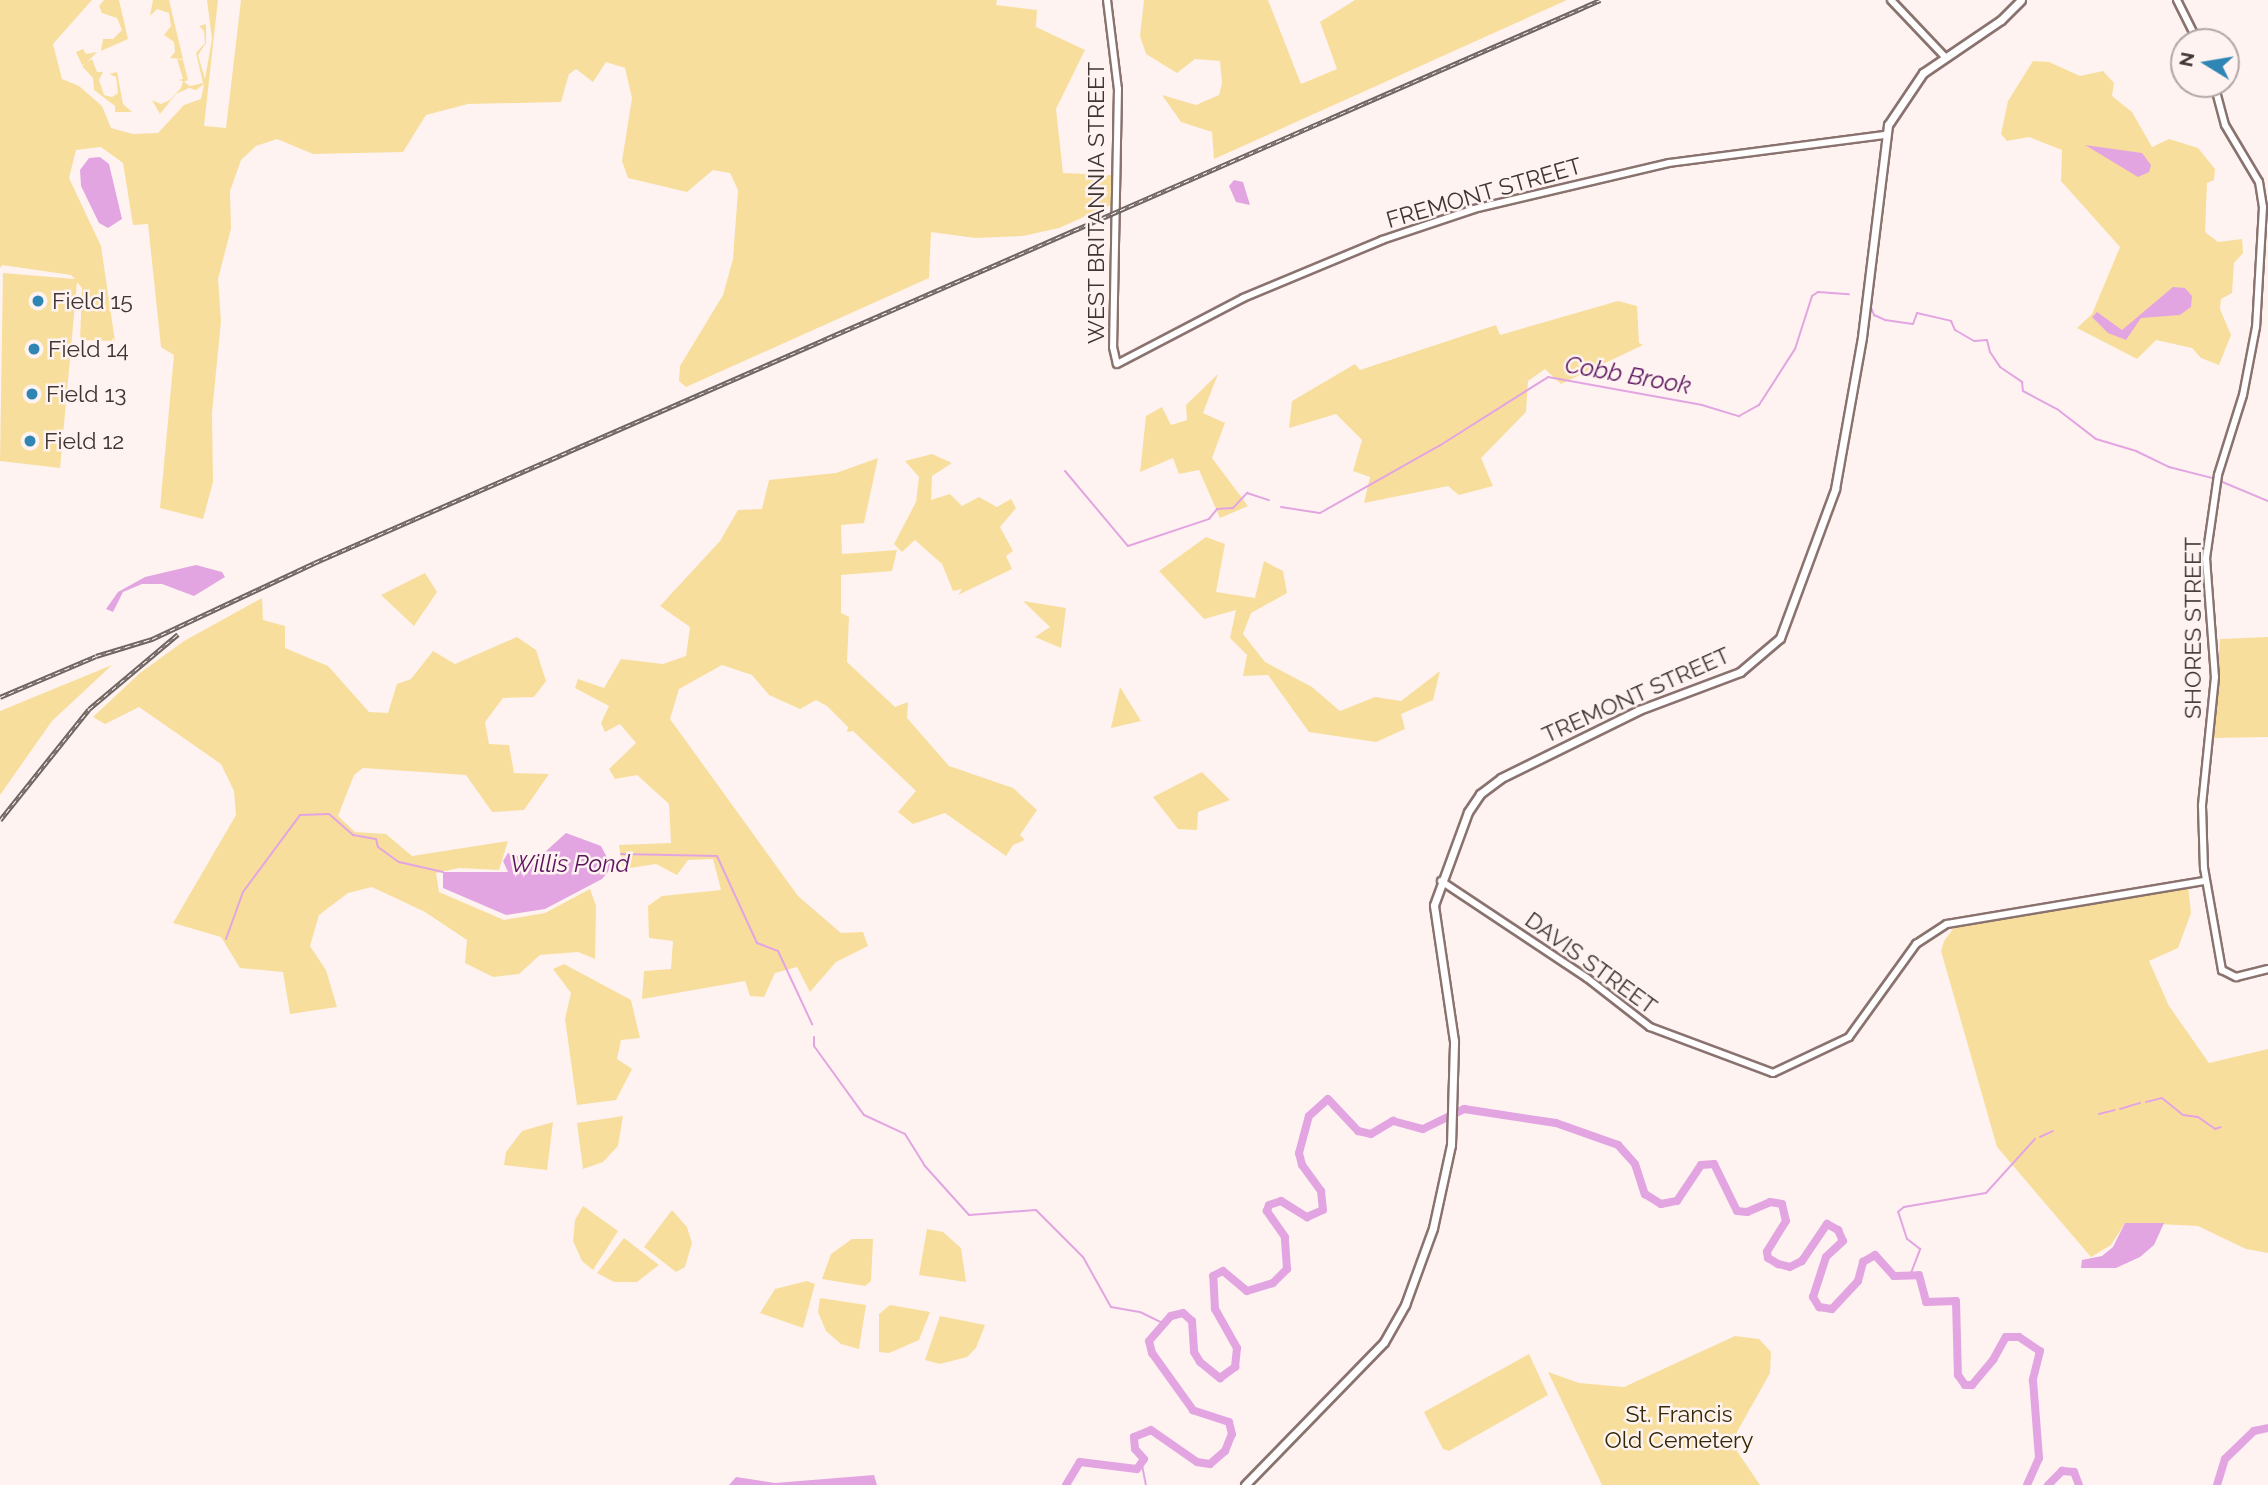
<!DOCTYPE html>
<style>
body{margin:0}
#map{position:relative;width:2268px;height:1485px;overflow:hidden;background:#fef3f1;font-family:Raleway,sans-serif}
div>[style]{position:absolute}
.green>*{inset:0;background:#f8de9d}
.water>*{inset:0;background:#e3a5e1}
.stream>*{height:2px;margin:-1px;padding:0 1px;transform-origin:1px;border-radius:1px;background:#e3a5e1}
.river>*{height:8px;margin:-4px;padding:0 4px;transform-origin:4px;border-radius:4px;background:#e3a5e1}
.roads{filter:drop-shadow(2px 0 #8a736f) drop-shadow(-2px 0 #8a736f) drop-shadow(0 2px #8a736f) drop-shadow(0 -2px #8a736f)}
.tertiary>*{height:6px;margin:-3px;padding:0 3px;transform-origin:3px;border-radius:3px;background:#fff}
.secondary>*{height:7px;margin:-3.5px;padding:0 3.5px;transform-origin:3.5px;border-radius:3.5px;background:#fff}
.rail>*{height:4.5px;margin-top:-2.25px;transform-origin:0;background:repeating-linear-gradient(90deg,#fef3f1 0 5px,#6e6462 0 10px);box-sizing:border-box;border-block:2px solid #6e6462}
.dots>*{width:19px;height:19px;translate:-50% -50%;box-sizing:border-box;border:4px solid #fef3f1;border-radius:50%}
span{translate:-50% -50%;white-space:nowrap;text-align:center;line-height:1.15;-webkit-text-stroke:5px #fef3f1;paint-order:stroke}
.street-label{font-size:23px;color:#3f3533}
.poi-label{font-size:23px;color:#3f3533}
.left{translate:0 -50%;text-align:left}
.park-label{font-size:23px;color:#352904}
.water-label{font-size:24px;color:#5c145d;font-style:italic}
.north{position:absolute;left:2170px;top:28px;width:70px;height:70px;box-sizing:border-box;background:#fef3f1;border:2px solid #b2a7a5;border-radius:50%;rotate:281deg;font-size:19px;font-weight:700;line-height:28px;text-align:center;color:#3f3533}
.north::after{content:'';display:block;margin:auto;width:24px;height:32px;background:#2f86b5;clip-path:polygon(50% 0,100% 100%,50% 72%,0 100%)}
</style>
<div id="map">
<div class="green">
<div style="clip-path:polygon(0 0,92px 0,53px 44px,62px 79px,79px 86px,102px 106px,111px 128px,133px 134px,158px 133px,184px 105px,201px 99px,204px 84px,196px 90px,189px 88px,176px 94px,160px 114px,152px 100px,161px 104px,170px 100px,181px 88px,183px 81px,178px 80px,183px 79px,177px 59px,183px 60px,188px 80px,184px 82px,190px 86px,203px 83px,196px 53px,205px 43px,204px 31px,199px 26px,206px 24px,206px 43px,198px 55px,205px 79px,212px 39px,207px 0,218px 0,204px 126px,226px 128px,241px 0,997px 0,996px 5px,1037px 10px,1036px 27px,1085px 50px,1056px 109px,1063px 173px,1111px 175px,1113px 204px,1059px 228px,1023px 236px,975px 238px,931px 232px,929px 278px,686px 387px,679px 381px,680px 366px,723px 295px,733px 259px,738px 190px,730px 173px,713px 170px,687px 192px,628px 178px,622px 161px,632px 98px,625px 68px,606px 62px,593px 82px,576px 69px,569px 74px,561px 102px,468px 104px,426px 115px,403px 152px,313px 154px,277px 139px,256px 146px,241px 160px,230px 191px,231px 229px,218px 279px,221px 321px,212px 413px,213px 482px,203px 519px,160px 508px,174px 355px,161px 347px,148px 224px,133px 225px,123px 163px,101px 147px,76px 150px,69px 178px,101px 246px,115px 341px,80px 340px,82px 288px,77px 282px,60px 468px,0 461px,3px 273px,75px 279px,71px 275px,2px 265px,0 268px)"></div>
<div style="clip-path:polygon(104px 0,119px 0,128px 39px,101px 51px,103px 39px,113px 39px,122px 30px,117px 18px,102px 13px,99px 6px)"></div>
<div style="clip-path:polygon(153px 0,169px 0,183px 59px,170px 58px,175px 52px,174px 42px,164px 35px,171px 26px,169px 13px,157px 9px,150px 16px)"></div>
<div style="clip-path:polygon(1144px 0,1268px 0,1301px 84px,1337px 69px,1320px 22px,1355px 0,1567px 0,1214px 159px,1212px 132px,1181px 122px,1162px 95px,1196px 105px,1219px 95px,1222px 83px,1220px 61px,1195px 59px,1177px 73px,1146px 54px,1140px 36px)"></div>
<div style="clip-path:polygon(83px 49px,86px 54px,97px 52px,87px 62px,92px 59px,97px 72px,103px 72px,99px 80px,104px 95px,112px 97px,118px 93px,116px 77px,109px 74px,117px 72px,123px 104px,132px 112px,115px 112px,115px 127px,115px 106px,94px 90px,93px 78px,82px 66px,86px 63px,82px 65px,76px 52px)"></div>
<div style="clip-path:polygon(2033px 61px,2049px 62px,2080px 76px,2103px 71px,2114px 83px,2112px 96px,2132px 112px,2152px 147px,2169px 139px,2198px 148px,2215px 169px,2214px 180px,2207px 183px,2205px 232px,2218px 242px,2242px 239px,2243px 253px,2234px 263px,2232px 293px,2221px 299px,2220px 309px,2231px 335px,2219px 365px,2201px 358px,2192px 348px,2156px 340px,2137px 359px,2077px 328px,2092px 314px,2120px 247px,2061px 181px,2062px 150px,2029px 137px,2007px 141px,2001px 134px,2008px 101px)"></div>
<div style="clip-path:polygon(1618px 301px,1637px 306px,1639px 343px,1643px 345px,1561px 384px,1545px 369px,1528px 381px,1526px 412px,1481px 458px,1493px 486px,1459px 495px,1448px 486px,1364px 503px,1370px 477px,1353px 471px,1362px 440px,1336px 414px,1289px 428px,1292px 401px,1355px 364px,1360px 370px,1496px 325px,1500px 335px)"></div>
<div style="clip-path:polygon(1218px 374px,1203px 413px,1225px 423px,1212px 458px,1248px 506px,1220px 518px,1199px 470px,1179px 474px,1173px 458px,1140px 472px,1146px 416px,1162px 407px,1171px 425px,1187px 420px,1186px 405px)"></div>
<div style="clip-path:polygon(932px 454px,952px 463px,932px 476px,931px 500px,950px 494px,962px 506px,979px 497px,997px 507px,1011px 499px,1016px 508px,1000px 527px,1013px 551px,1006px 556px,1012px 569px,958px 595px,962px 589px,953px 591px,942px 564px,915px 540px,902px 552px,894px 544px,916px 502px,919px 477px,905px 461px)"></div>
<div style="clip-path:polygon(878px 458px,864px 523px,841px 525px,842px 554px,897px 550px,892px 571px,841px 575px,841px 613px,849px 617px,847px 662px,895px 707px,908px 702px,907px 718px,949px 766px,1013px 788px,1037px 810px,1020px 835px,1025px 840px,1013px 845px,1006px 856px,945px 813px,913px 824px,898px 812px,916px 791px,853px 731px,847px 732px,848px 727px,827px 706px,816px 700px,800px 709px,769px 695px,752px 675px,722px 665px,679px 689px,670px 719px,798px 896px,841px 933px,863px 932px,868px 946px,836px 962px,810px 992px,797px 967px,775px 973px,764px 997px,750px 996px,745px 981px,642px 999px,644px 971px,671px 969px,673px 941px,649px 938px,648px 906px,662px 896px,721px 890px,713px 859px,688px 860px,677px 875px,656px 864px,623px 869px,619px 845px,671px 843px,669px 804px,637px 775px,615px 779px,609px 769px,636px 743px,620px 724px,605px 732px,601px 723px,609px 706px,575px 688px,578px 679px,604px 688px,621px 659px,663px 664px,686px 656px,690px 627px,660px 606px,720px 541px,738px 510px,762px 509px,769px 480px,836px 473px)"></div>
<div style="clip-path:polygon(1206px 537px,1225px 544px,1216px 592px,1255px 598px,1264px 561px,1283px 571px,1287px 593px,1251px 613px,1243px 634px,1265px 662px,1312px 687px,1340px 711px,1375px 697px,1401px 701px,1440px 671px,1433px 700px,1401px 714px,1405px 729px,1376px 742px,1309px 732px,1268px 675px,1243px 676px,1247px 655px,1230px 638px,1236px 610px,1204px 619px,1159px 571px)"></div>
<div style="clip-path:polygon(425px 573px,437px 592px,414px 626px,381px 595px)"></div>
<div style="clip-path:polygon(262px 598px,263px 620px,285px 626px,285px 648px,328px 666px,369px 712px,388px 713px,397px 684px,411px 679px,433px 651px,455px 664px,517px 637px,536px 650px,546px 681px,534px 697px,503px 698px,485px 722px,489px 744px,509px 745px,514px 773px,549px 774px,524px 810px,492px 812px,466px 775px,363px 768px,354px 775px,338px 816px,355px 832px,386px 834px,412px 856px,508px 841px,499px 870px,459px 868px,436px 873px,439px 892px,504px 920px,545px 913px,590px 889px,596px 906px,595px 959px,578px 952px,540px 955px,519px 974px,493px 977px,465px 963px,467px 940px,425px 912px,372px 887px,348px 893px,319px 915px,310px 946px,326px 970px,337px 1007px,290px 1014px,283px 972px,240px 968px,221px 937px,173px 923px,236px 815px,234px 791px,221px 764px,139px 707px,105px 724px,93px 717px,140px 673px,184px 641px)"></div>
<div style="clip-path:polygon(1023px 601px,1066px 608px,1061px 648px,1035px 637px,1050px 627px)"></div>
<div style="clip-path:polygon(2268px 637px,2268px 737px,2213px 738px,2220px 639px)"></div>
<div style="clip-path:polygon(112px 665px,52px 721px,0 795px,0 711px)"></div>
<div style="clip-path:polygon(1120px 687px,1141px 721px,1111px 728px)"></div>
<div style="clip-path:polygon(1202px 772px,1230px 800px,1198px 812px,1197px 830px,1178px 829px,1153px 797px)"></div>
<div style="clip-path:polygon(2188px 885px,2191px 913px,2178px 948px,2149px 961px,2169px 1006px,2209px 1063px,2268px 1049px,2268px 1253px,2246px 1249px,2198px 1226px,2139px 1223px,2125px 1223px,2111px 1245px,2091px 1257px,1997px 1147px,1941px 951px,1944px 941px,1956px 925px)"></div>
<div style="clip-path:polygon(564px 964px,631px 1000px,640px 1038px,621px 1040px,617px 1059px,632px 1069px,616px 1100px,577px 1105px,565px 1019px,571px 993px,553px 969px)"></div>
<div style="clip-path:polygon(623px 1116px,618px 1146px,603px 1162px,583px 1169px,577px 1123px)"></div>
<div style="clip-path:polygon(553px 1122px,547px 1170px,504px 1165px,506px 1152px,522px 1131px)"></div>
<div style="clip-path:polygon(583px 1206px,618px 1231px,593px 1270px,582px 1261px,573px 1241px,575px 1220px)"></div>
<div style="clip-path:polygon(672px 1210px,687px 1227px,692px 1243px,685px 1267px,676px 1272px,644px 1247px)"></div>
<div style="clip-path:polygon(927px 1229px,943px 1232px,961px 1248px,966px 1282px,919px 1275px)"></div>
<div style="clip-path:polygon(624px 1238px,659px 1265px,637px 1282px,614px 1282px,597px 1273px)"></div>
<div style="clip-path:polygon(852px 1239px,873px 1239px,871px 1281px,865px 1286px,822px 1279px,831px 1254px)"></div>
<div style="clip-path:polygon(807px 1281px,815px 1284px,803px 1328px,760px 1313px,775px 1289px)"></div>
<div style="clip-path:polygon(820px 1298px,866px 1305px,859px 1349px,841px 1344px,826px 1331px,818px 1312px)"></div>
<div style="clip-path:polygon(890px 1305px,930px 1312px,919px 1340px,889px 1353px,879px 1352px,879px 1314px)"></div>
<div style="clip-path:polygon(940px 1316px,985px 1325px,976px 1348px,967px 1357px,940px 1364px,925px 1360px)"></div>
<div style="clip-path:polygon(1735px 1336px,1759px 1339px,1771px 1352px,1770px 1373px,1737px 1432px,1737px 1451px,1760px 1485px,1602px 1485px,1548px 1372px,1579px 1383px,1624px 1387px)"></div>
<div style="clip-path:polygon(1529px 1354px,1548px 1395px,1449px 1451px,1443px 1449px,1424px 1412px)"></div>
</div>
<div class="water">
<div style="clip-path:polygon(2085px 145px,2142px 153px,2151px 165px,2149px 172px,2138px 177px)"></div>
<div style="clip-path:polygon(100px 157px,109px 164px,122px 219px,108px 228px,99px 223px,81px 186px,80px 170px,89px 158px)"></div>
<div style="clip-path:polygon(1234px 180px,1243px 182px,1250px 205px,1236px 202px,1229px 186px)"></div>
<div style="clip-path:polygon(2173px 287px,2185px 288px,2192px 296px,2191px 307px,2180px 315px,2141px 318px,2126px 340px,2108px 333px,2092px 317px,2097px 312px,2122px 330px)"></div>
<div style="clip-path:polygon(196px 565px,222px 572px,225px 577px,194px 596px,162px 584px,142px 584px,123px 592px,113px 612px,106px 609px,118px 592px,145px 577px)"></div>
<div style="clip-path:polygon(566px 833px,601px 846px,612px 867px,602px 879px,545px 909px,506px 915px,443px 888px,443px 872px,508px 872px,503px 861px,508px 853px,535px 861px)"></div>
<div style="clip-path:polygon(2125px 1223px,2164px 1223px,2154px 1245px,2140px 1257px,2116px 1268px,2081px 1268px,2082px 1260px,2102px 1256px,2113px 1247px)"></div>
<div style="clip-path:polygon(874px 1475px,877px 1485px,729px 1485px,736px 1477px,775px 1483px)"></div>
</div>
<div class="stream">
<div style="left:1870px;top:305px;width:11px;rotate:68deg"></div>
<div style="left:1874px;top:315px;width:12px;rotate:24deg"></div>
<div style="left:1885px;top:320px;width:28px;rotate:8deg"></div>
<div style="left:1913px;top:324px;width:12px;rotate:-70deg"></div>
<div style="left:1917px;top:313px;width:35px;rotate:13deg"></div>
<div style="left:1951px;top:321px;width:10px;rotate:66deg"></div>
<div style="left:1955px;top:330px;width:22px;rotate:30deg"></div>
<div style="left:1974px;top:341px;width:13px;rotate:-4deg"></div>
<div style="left:1987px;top:340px;width:12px;rotate:76deg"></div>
<div style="left:1990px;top:352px;width:18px;rotate:56deg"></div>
<div style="left:2000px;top:367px;width:27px;rotate:34deg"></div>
<div style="left:2022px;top:382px;width:9px;rotate:84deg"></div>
<div style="left:2023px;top:391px;width:38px;rotate:28deg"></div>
<div style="left:2057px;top:409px;width:49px;rotate:37.6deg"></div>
<div style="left:2096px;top:439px;width:42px;rotate:16.7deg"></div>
<div style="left:2136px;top:451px;width:37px;rotate:26deg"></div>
<div style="left:2169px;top:467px;width:44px;rotate:14.3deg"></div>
<div style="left:1065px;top:471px;width:98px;rotate:50deg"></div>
<div style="left:1128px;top:546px;width:85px;rotate:-18.4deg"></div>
<div style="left:1209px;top:519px;width:13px;rotate:-51deg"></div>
<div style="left:1217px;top:509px;width:16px;rotate:-4deg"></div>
<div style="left:1233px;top:508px;width:21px;rotate:-47deg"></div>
<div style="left:1247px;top:493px;width:23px;rotate:18deg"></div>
<div style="left:2220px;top:481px;width:52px;rotate:22.6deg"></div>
<div style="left:1281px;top:507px;width:39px;rotate:9deg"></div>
<div style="left:1320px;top:513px;width:137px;rotate:-29.4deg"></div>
<div style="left:1439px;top:446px;width:129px;rotate:-32.3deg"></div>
<div style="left:1548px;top:377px;width:157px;rotate:10.3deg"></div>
<div style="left:1702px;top:405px;width:39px;rotate:17deg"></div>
<div style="left:1739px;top:416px;width:23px;rotate:-29deg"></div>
<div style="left:1759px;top:405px;width:67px;rotate:-57.3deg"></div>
<div style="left:1795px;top:349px;width:56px;rotate:-72.2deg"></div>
<div style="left:1812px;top:296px;width:7px;rotate:-34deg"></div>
<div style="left:1818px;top:292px;width:31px;rotate:4deg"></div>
<div style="left:621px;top:854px;width:96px;rotate:1.2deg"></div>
<div style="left:717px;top:856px;width:96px;rotate:65.3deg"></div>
<div style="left:757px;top:943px;width:22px;rotate:21deg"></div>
<div style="left:778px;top:951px;width:81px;rotate:65deg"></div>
<div style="left:226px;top:939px;width:50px;rotate:-70.1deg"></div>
<div style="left:243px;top:892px;width:96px;rotate:-53.5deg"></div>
<div style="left:300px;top:815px;width:29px;rotate:-2deg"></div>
<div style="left:329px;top:814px;width:32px;rotate:41deg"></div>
<div style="left:353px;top:835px;width:23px;rotate:10deg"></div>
<div style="left:376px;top:839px;width:8px;rotate:76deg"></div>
<div style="left:378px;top:847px;width:26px;rotate:36deg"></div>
<div style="left:399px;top:862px;width:45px;rotate:12.8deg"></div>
<div style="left:814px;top:1037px;width:9px;rotate:90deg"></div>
<div style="left:814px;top:1046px;width:85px;rotate:54.1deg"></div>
<div style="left:864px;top:1115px;width:45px;rotate:24.9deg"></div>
<div style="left:905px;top:1134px;width:36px;rotate:58deg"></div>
<div style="left:924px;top:1165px;width:67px;rotate:48deg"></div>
<div style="left:969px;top:1215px;width:67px;rotate:-4.3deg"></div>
<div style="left:1036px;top:1210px;width:66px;rotate:45deg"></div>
<div style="left:1083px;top:1257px;width:57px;rotate:60.8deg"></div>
<div style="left:1111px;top:1307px;width:29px;rotate:10deg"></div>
<div style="left:1140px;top:1312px;width:25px;rotate:26deg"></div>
<div style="left:2146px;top:1102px;width:16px;rotate:-14deg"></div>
<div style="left:2162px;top:1098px;width:27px;rotate:39deg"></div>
<div style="left:2183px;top:1115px;width:15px;rotate:8deg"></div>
<div style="left:2198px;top:1117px;width:21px;rotate:35deg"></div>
<div style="left:2215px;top:1129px;width:6px;rotate:-18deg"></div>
<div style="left:2120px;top:1109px;width:21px;rotate:-17deg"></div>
<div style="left:2099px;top:1114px;width:16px;rotate:-14deg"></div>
<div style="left:2040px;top:1137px;width:14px;rotate:-25deg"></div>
<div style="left:1911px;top:1273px;width:26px;rotate:-69deg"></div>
<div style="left:1920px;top:1249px;width:16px;rotate:-142deg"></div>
<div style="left:1907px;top:1239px;width:28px;rotate:-108deg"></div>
<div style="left:1898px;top:1212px;width:8px;rotate:-40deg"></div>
<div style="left:1904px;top:1207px;width:83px;rotate:-9.7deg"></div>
<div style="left:1986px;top:1193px;width:73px;rotate:-47.8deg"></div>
<div style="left:1142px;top:1465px;width:20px;rotate:79deg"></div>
</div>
<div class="river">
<div style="left:1066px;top:1485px;width:27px;rotate:-59deg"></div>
<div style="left:1080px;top:1462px;width:57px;rotate:7deg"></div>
<div style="left:1137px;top:1469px;width:12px;rotate:-55deg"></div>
<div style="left:1144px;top:1459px;width:13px;rotate:-132deg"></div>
<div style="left:1135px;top:1449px;width:12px;rotate:-95deg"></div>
<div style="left:1134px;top:1437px;width:18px;rotate:-22deg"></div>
<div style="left:1151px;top:1430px;width:56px;rotate:34.8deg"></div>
<div style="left:1197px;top:1462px;width:13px;rotate:9deg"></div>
<div style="left:1210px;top:1464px;width:20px;rotate:-41deg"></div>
<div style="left:1225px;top:1451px;width:18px;rotate:-68deg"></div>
<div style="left:1232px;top:1434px;width:12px;rotate:-104deg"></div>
<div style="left:1229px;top:1422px;width:38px;rotate:-162deg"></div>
<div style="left:1193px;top:1410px;width:70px;rotate:-125.7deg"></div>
<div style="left:1152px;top:1353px;width:12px;rotate:-104deg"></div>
<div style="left:1149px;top:1341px;width:33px;rotate:-49deg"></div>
<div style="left:1171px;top:1316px;width:12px;rotate:-14deg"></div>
<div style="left:1183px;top:1313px;width:12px;rotate:42deg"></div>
<div style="left:1192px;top:1321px;width:31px;rotate:86deg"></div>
<div style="left:1194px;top:1352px;width:12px;rotate:59deg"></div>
<div style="left:1200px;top:1362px;width:26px;rotate:39deg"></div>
<div style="left:1220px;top:1378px;width:19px;rotate:-36deg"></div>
<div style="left:1235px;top:1367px;width:19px;rotate:-84deg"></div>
<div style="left:1237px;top:1348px;width:45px;rotate:-119.4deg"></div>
<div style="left:1215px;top:1309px;width:33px;rotate:-93deg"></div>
<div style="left:1213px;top:1276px;width:11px;rotate:-27deg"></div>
<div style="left:1223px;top:1271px;width:31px;rotate:40deg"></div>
<div style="left:1247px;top:1291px;width:27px;rotate:-17deg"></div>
<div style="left:1273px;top:1283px;width:20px;rotate:-45deg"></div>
<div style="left:1287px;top:1269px;width:32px;rotate:-94deg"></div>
<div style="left:1285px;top:1237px;width:32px;rotate:-125deg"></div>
<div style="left:1267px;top:1211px;width:6px;rotate:-72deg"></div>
<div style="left:1269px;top:1205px;width:13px;rotate:-18deg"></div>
<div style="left:1281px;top:1201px;width:31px;rotate:32deg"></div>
<div style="left:1307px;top:1217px;width:17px;rotate:-24deg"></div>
<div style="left:1323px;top:1210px;width:19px;rotate:-96deg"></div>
<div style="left:1321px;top:1191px;width:32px;rotate:-126deg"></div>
<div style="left:1302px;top:1165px;width:12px;rotate:-104deg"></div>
<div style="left:1299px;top:1153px;width:38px;rotate:-75deg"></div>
<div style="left:1309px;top:1116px;width:25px;rotate:-42deg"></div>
<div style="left:1328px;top:1099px;width:44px;rotate:46.8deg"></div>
<div style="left:1358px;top:1131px;width:13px;rotate:13deg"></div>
<div style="left:1371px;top:1134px;width:26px;rotate:-31deg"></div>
<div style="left:1393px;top:1121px;width:31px;rotate:15deg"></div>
<div style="left:1423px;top:1129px;width:46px;rotate:-26deg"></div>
<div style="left:1464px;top:1109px;width:93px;rotate:8.7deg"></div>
<div style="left:1556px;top:1123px;width:66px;rotate:19.5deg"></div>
<div style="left:1618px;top:1145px;width:25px;rotate:48deg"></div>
<div style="left:1635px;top:1164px;width:32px;rotate:72deg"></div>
<div style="left:1645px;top:1194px;width:19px;rotate:32deg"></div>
<div style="left:1661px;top:1204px;width:16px;rotate:-11deg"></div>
<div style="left:1677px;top:1201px;width:43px;rotate:-56.3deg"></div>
<div style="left:1701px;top:1165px;width:13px;rotate:-4deg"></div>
<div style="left:1714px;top:1164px;width:52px;rotate:63.9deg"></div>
<div style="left:1737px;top:1211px;width:10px;rotate:6deg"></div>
<div style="left:1747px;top:1212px;width:25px;rotate:-23deg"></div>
<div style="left:1770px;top:1202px;width:12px;rotate:9deg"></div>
<div style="left:1782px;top:1204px;width:17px;rotate:77deg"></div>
<div style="left:1786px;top:1221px;width:36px;rotate:122deg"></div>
<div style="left:1767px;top:1252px;width:6px;rotate:81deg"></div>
<div style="left:1768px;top:1258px;width:12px;rotate:31deg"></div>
<div style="left:1778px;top:1264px;width:12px;rotate:14deg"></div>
<div style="left:1790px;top:1267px;width:13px;rotate:-27deg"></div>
<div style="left:1802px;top:1261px;width:45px;rotate:-56deg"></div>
<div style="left:1827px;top:1224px;width:13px;rotate:29deg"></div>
<div style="left:1838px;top:1230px;width:12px;rotate:66deg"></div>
<div style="left:1843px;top:1241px;width:23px;rotate:137deg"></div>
<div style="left:1826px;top:1257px;width:42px;rotate:108deg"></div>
<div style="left:1813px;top:1297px;width:12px;rotate:59deg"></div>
<div style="left:1819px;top:1307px;width:13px;rotate:9deg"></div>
<div style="left:1832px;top:1309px;width:38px;rotate:-47deg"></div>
<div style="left:1858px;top:1281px;width:20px;rotate:-75deg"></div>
<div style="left:1863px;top:1262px;width:14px;rotate:-30deg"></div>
<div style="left:1875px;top:1255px;width:28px;rotate:48deg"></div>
<div style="left:1894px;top:1276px;width:25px;rotate:-2deg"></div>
<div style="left:1919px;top:1275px;width:28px;rotate:75deg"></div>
<div style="left:1926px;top:1302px;width:30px;rotate:-2deg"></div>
<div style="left:1956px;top:1301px;width:74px;rotate:88.5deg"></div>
<div style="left:1958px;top:1375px;width:12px;rotate:55deg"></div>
<div style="left:1965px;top:1385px;width:7px"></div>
<div style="left:1972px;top:1385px;width:33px;rotate:-50deg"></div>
<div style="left:1993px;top:1360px;width:26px;rotate:-61deg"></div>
<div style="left:2006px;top:1337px;width:13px"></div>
<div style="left:2019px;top:1337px;width:25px;rotate:34deg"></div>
<div style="left:2040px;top:1351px;width:30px;rotate:104deg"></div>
<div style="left:2033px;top:1380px;width:78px;rotate:85.6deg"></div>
<div style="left:2039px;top:1458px;width:30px;rotate:114deg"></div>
<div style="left:2048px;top:1485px;width:20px;rotate:-45deg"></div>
<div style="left:2062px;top:1471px;width:12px;rotate:5deg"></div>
<div style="left:2074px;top:1472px;width:14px;rotate:69deg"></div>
<div style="left:2217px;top:1485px;width:27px;rotate:-73deg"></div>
<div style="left:2225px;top:1459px;width:40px;rotate:-44deg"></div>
<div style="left:2254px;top:1431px;width:14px;rotate:-12deg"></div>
</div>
<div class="roads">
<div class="tertiary">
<div style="left:1107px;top:0;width:90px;rotate:83deg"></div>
<div style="left:1118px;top:89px;width:258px;rotate:91.1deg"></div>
<div style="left:1113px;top:347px;width:17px;rotate:77deg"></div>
<div style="left:1117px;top:364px;width:142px;rotate:-27.6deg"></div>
<div style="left:1243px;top:298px;width:151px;rotate:-22.6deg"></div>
<div style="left:1382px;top:240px;width:97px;rotate:-18.6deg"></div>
<div style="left:1474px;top:209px;width:200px;rotate:-13.3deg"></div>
<div style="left:1669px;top:163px;width:218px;rotate:-7.4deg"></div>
<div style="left:1891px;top:0;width:79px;rotate:46.5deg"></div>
<div style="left:2177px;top:0;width:47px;rotate:63.4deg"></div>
<div style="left:2214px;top:84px;width:42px;rotate:75deg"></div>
<div style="left:2225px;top:125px;width:66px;rotate:59.2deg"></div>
<div style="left:2259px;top:182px;width:25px;rotate:81deg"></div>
<div style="left:2263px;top:207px;width:120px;rotate:93.3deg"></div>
<div style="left:2256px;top:327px;width:69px;rotate:100.8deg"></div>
<div style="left:2243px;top:395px;width:84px;rotate:107.4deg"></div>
<div style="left:2218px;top:475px;width:84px;rotate:98.2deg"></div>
<div style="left:2206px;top:558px;width:119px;rotate:85.7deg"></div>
<div style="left:2215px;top:677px;width:130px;rotate:95.8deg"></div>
<div style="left:2202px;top:806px;width:62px;rotate:88.2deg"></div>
<div style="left:2204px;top:868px;width:104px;rotate:80deg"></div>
<div style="left:2222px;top:970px;width:16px;rotate:27deg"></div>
<div style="left:2236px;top:977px;width:33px;rotate:-14deg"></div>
<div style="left:1441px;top:881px;width:175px;rotate:33.6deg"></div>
<div style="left:1587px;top:978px;width:80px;rotate:37.9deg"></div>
<div style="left:1650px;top:1027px;width:131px;rotate:20.5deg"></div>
<div style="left:1773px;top:1073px;width:84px;rotate:-25.3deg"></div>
<div style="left:1849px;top:1037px;width:115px;rotate:-54.2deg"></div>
<div style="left:1916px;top:944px;width:37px;rotate:-33deg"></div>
<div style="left:1947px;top:924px;width:262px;rotate:-9.5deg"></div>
</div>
<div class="secondary">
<div style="left:1245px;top:1485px;width:199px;rotate:-45.8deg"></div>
<div style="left:1384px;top:1342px;width:43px;rotate:-60.4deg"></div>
<div style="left:1405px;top:1305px;width:82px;rotate:-70deg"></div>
<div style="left:1433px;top:1228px;width:85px;rotate:-77.8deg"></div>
<div style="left:1451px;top:1145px;width:104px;rotate:-88.3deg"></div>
<div style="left:1454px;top:1041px;width:137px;rotate:-98.4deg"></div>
<div style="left:1434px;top:905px;width:99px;rotate:-69.9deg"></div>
<div style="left:1468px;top:812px;width:22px;rotate:-56deg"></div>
<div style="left:1480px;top:794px;width:26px;rotate:-37deg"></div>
<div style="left:1501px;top:778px;width:154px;rotate:-26.2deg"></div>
<div style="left:1639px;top:710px;width:108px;rotate:-20.6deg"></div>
<div style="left:1740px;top:672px;width:52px;rotate:-40.4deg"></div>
<div style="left:1780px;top:638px;width:159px;rotate:-69.7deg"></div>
<div style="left:1835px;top:489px;width:154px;rotate:-79.9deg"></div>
<div style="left:1862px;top:337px;width:214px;rotate:-83deg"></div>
<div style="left:1888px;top:125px;width:63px;rotate:-56.1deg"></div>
<div style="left:1923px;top:73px;width:94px;rotate:-34.2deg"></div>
<div style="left:2001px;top:20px;width:28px;rotate:-45deg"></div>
</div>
</div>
<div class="rail">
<div style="left:0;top:697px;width:104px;rotate:-23.1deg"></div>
<div style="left:96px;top:656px;width:59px;rotate:-16.9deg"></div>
<div style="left:152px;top:639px;width:179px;rotate:-25.1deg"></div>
<div style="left:314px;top:563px;width:1404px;rotate:-23.64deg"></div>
<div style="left:0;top:820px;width:142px;rotate:-51.3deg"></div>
<div style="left:89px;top:709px;width:116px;rotate:-40.1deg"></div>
</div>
<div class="dots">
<div style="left:38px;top:301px;background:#2f86b5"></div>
<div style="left:34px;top:349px;background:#2f86b5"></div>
<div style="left:32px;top:394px;background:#2f86b5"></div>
<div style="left:30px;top:441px;background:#2f86b5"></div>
</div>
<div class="street-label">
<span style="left:1484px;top:193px;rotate:-16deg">FREMONT STREET</span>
<span style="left:1096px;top:203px;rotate:-90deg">WEST BRITANNIA STREET</span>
<span style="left:2193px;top:628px;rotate:-90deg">SHORES STREET</span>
<span style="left:1636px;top:695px;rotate:-24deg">TREMONT STREET</span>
<span style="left:1591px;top:963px;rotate:36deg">DAVIS STREET</span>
</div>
<div class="poi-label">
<span class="left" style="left:52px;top:301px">Field 15</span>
<span class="left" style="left:48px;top:349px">Field 14</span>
<span class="left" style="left:46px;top:394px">Field 13</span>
<span class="left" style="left:44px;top:441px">Field 12</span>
</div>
<div class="park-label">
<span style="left:1679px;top:1427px">St. Francis<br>Old Cemetery</span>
</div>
<div class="water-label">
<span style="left:1628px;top:375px;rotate:10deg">Cobb Brook</span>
<span style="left:570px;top:864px">Willis Pond</span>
</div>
<div class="north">N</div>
</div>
